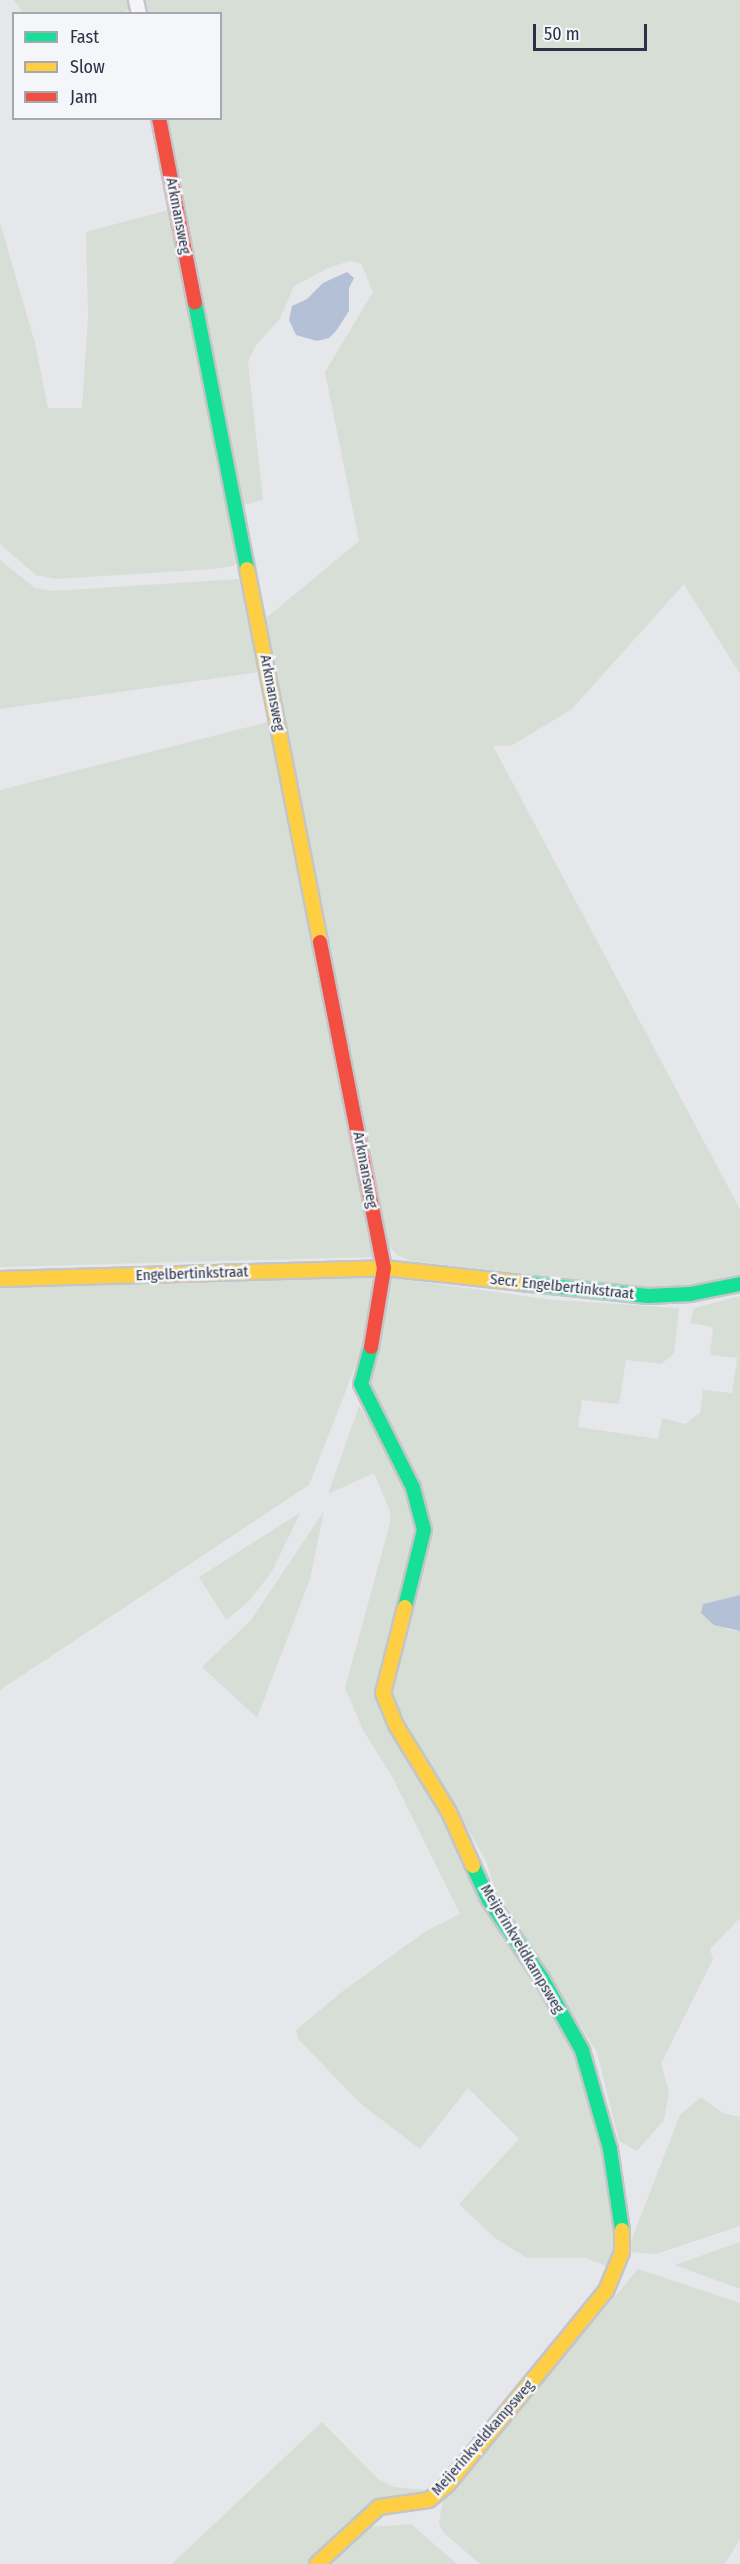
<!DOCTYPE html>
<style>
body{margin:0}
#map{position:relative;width:740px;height:2564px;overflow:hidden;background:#e6e7ea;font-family:"Fira Sans Condensed",sans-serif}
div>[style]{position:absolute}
.green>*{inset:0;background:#d6ded6}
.water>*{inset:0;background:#b4c0d5}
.roads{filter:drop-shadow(2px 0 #c4c5c8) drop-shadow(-2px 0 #c4c5c8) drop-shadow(0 2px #c4c5c8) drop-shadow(0 -2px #c4c5c8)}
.street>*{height:14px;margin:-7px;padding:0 7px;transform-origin:7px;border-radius:7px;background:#f5f5f7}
.fast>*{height:14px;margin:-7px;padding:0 7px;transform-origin:7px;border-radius:7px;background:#16e098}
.slow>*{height:14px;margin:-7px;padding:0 7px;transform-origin:7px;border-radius:7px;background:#ffcf43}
.jam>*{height:14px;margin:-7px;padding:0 7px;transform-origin:7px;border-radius:7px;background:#f24e42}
span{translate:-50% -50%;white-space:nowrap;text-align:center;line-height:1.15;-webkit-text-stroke:5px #f4f6f9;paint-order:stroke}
.street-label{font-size:15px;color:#2b3245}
.legend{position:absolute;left:12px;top:12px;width:210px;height:108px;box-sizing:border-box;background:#f4f6f9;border:2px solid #a4a8b1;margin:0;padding:8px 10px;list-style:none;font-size:18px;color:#2b3245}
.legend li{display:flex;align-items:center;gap:12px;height:30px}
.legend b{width:30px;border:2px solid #a4a8b1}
.scale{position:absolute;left:533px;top:24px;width:114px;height:27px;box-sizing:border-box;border:3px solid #2b3245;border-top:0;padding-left:8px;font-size:18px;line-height:21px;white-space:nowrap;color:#2b3245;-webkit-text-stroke:4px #f4f6f9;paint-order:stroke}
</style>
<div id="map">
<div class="green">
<div style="clip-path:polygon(14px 0,128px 0,130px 9px,118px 14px,23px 13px)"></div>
<div style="clip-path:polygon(146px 0,740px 0,740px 674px,684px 584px,572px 709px,511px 746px,493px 746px,740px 1209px,740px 1276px,670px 1288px,636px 1286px,411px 1261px,397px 1255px,389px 1246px,266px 618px,359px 541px,325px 372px,373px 292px,361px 263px,349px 261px,328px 268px,294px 286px,279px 320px,256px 345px,248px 361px,263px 500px,244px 505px,169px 119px,220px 118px,220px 14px,149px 13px)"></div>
<div style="clip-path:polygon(168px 210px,238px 562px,233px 566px,213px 569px,56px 579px,36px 575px,0 544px,0 223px,35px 343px,48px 408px,82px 408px,88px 316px,86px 232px)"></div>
<div style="clip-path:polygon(0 560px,35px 588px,53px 591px,239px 579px,259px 672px,0 709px)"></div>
<div style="clip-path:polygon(268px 722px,372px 1257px,0 1267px,0 790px)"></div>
<div style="clip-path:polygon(372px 1277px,370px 1311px,359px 1357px,309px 1485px,0 1690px,0 1286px)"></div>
<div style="clip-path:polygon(392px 1278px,553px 1300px,679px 1308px,674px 1354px,661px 1364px,626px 1360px,619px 1404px,582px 1400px,578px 1427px,658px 1439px,662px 1418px,685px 1424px,700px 1413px,703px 1390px,732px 1393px,737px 1358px,710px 1355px,713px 1327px,690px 1323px,694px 1308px,740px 1296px,740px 1595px,703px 1604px,728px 1630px,740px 1631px,740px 1918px,710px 1949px,713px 1959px,661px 2064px,669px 2092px,664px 2120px,637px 2151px,619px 2141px,597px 2052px,497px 1895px,486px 1861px,391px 1695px,430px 1544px,370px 1386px)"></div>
<div style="clip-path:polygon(359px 1406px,395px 1463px,420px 1536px,380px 1696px,576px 2049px,617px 2210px,613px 2269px,586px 2258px,527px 2258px,495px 2238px,459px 2204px,519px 2139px,468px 2088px,420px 2149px,361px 2104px,299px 2040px,296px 2030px,343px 1991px,426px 1931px,460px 1914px,393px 1778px,363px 1730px,345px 1688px,390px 1523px,390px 1511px,374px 1473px,328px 1494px)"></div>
<div style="clip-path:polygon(324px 1511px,310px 1579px,257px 1718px,202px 1667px,251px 1620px)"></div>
<div style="clip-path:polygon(301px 1512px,271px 1573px,248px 1602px,226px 1620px,199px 1577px)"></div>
<div style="clip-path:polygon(701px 2097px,723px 2113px,740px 2117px,740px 2226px,656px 2254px,631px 2252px,631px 2241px,680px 2115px)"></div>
<div style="clip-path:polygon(740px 2242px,740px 2289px,675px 2265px,709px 2253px)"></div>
<div style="clip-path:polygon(638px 2269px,740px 2303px,740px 2539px,725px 2564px,480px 2564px,443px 2532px,439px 2523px,443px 2499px)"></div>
<div style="clip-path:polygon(322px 2422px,378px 2479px,394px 2487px,435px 2491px,383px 2501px,313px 2564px,172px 2564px)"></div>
<div style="clip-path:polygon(411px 2524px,457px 2564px,326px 2564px,372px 2527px)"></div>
</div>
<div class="water">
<div style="clip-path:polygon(347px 272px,354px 278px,349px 288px,349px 311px,336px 331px,329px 338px,317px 341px,296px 335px,289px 320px,292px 306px,307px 299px,323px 283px)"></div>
<div style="clip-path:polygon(740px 1595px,740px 1631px,714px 1625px,701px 1613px,703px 1604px)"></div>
</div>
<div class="roads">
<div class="street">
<div style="left:136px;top:0;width:14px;rotate:78deg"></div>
</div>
<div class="fast">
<div style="left:195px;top:303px;width:271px;rotate:78.9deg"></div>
<div style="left:521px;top:1283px;width:128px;rotate:5.8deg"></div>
<div style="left:648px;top:1296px;width:42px;rotate:-2.7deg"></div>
<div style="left:690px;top:1294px;width:51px;rotate:-11.3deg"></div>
<div style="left:371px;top:1347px;width:38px;rotate:105deg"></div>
<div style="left:361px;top:1384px;width:116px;rotate:63.4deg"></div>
<div style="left:413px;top:1488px;width:43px;rotate:75.3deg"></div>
<div style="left:424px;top:1530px;width:79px;rotate:103.9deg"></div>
<div style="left:473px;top:1866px;width:38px;rotate:65deg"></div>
<div style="left:489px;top:1900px;width:93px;rotate:56deg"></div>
<div style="left:541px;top:1977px;width:84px;rotate:60.7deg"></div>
<div style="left:582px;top:2050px;width:103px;rotate:74.2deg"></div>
<div style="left:610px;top:2149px;width:82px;rotate:81.6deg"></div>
</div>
<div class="slow">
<div style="left:247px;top:569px;width:380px;rotate:78.9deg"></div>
<div style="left:0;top:1279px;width:384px;rotate:-1.6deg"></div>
<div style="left:384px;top:1268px;width:138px;rotate:6.2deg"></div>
<div style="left:405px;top:1607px;width:89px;rotate:104.3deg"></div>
<div style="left:383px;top:1693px;width:35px;rotate:68deg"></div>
<div style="left:396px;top:1725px;width:102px;rotate:58.7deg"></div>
<div style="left:449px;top:1812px;width:59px;rotate:66deg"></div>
<div style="left:317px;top:2564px;width:84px;rotate:-42.6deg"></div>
<div style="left:379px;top:2507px;width:50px;rotate:-8deg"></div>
<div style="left:429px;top:2500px;width:23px;rotate:-40deg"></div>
<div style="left:447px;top:2485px;width:251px;rotate:-50.7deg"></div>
<div style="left:606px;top:2291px;width:42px;rotate:-67.7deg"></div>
<div style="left:622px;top:2252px;width:22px;rotate:-90deg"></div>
</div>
<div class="jam">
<div style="left:159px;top:118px;width:188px;rotate:79deg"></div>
<div style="left:320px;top:942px;width:332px;rotate:78.9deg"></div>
<div style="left:384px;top:1268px;width:80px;rotate:99.3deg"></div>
</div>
</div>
<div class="street-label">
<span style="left:178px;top:216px;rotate:79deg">Arkmansweg</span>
<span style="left:272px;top:693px;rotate:79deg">Arkmansweg</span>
<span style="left:365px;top:1170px;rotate:79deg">Arkmansweg</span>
<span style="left:192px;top:1274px;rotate:-2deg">Engelbertinkstraat</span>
<span style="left:562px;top:1287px;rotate:6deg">Secr. Engelbertinkstraat</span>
<span style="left:522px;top:1949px;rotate:59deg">Meijerinkveldkampsweg</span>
<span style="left:483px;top:2438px;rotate:-49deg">Meijerinkveldkampsweg</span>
</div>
<ul class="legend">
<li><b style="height:8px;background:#16e098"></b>Fast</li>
<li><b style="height:8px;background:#ffcf43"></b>Slow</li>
<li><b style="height:8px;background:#f24e42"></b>Jam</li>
</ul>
<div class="scale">50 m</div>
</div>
